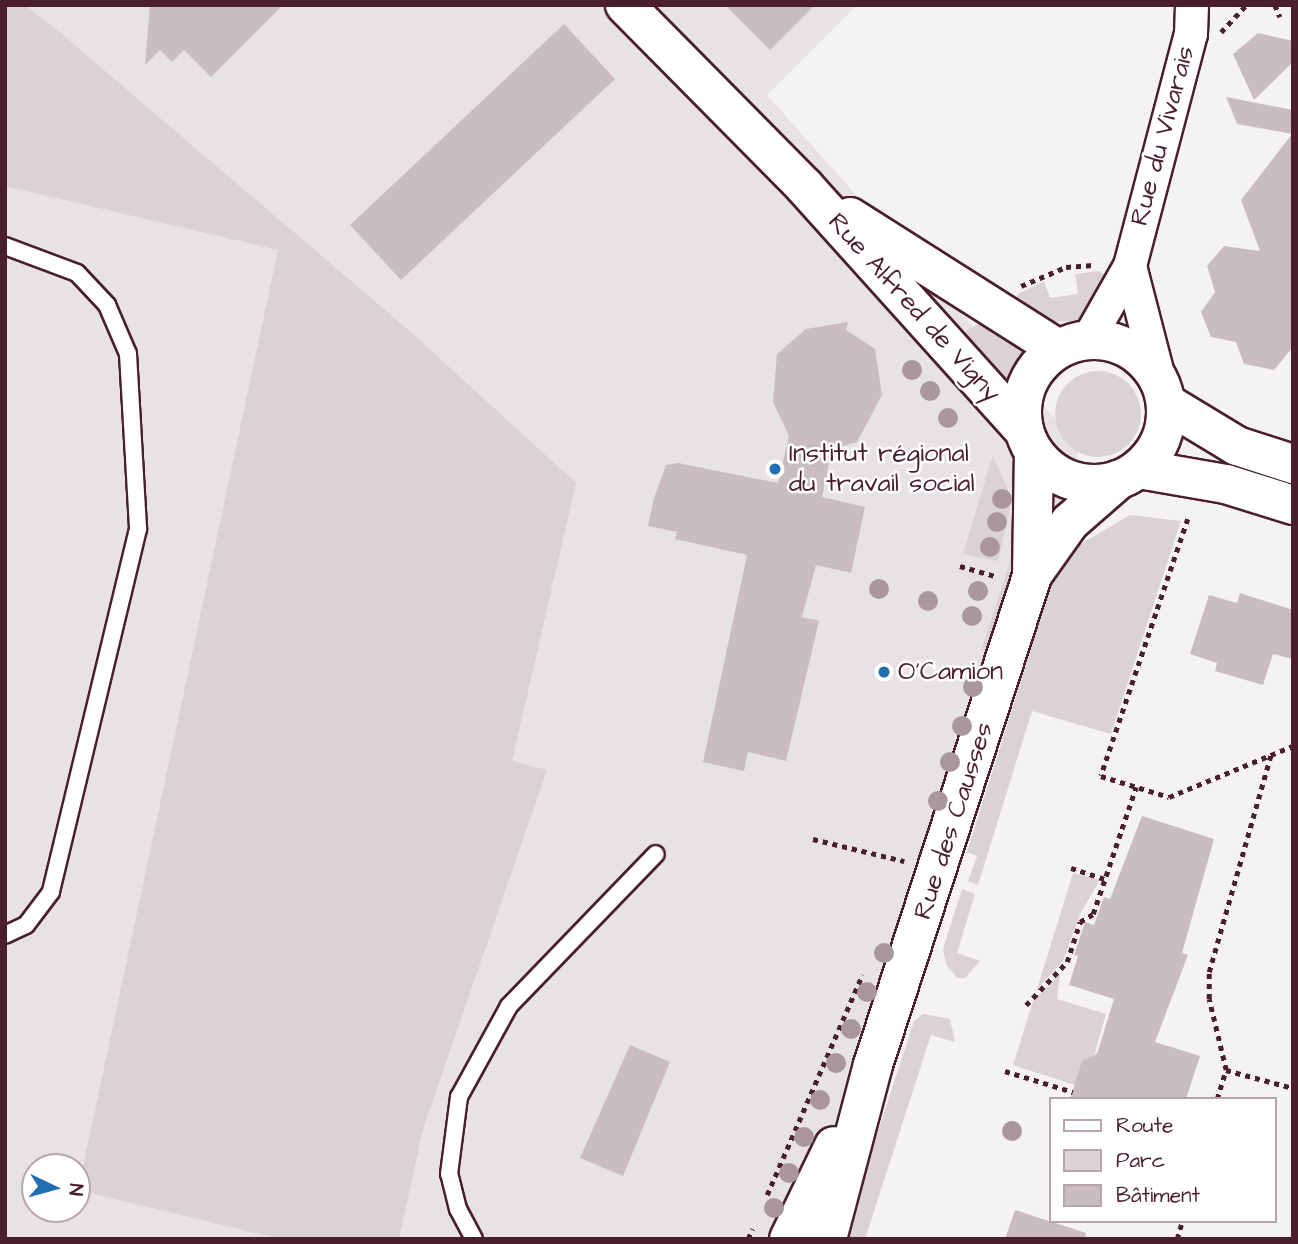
<!DOCTYPE html>
<meta charset="utf-8">
<style>
body{margin:0}
#map{position:relative;width:1298px;height:1244px;overflow:hidden;background:#f4f2f2;font-family:"Architects Daughter",sans-serif}
div>[style]{position:absolute}
.built>*{inset:0;background:#e7e2e3}
.green>*{inset:0;background:#dbd2d5}
.round{border-radius:50%}
.building>*{inset:0;background:#cabdc1}
.path>*{height:4.5px;margin-top:-2.25px;transform-origin:0;background:repeating-linear-gradient(90deg,#4a1f2b 0 5px,transparent 0 10px)}
.roads{filter:drop-shadow(2px 0 #4a1f2b) drop-shadow(-2px 0 #4a1f2b) drop-shadow(0 2px #4a1f2b) drop-shadow(0 -2px #4a1f2b)}
.service>*{height:16px;margin:-8px;padding:0 8px;transform-origin:8px;border-radius:8px;background:#fff}
.minor>*{height:32px;margin:-16px;padding:0 16px;transform-origin:16px;border-radius:16px;background:#fff}
.tertiary>*{height:38px;margin:-19px;padding:0 19px;transform-origin:19px;border-radius:19px;background:#fff}
.tertiary>.ring{margin:-19px;padding:0;box-sizing:content-box;background:none;border:38px solid #fff;border-radius:50%}
.trees>*{width:20px;height:20px;margin:-10px;border-radius:50%;background:#aa979c}
.dots>*{width:19px;height:19px;translate:-50% -50%;box-sizing:border-box;border:4px solid #fff;border-radius:50%}
span{translate:-50% -50%;white-space:nowrap;text-align:center;line-height:1.15;-webkit-text-stroke:5px #fff;paint-order:stroke}
.street-label{font-size:26px;color:#4a1f2b}
.poi-label{font-size:26px;color:#4a1f2b}
.left{translate:0 -50%;text-align:left}
.frame{position:absolute;inset:0;border:7px solid #4a1f2b;pointer-events:none}
.legend{position:absolute;left:1049px;top:1097px;width:228px;height:126px;box-sizing:border-box;background:#fff;border:2px solid #b7a5aa;margin:0;padding:9px 12px;list-style:none;font-size:21px;color:#4a1f2b}
.legend li{display:flex;align-items:center;gap:14px;height:35px}
.legend b{width:35px;border:2px solid #b7a5aa}
.north{position:absolute;left:21px;top:1153px;width:70px;height:70px;box-sizing:border-box;background:#fff;border:2px solid #b7a5aa;border-radius:50%;rotate:95deg;font-size:19px;font-weight:700;line-height:28px;text-align:center;color:#4a1f2b}
.north::after{content:'';display:block;margin:auto;width:24px;height:32px;background:#1f6fb2;clip-path:polygon(50% 0,100% 100%,50% 72%,0 100%)}
</style>
<div id="map">
<div class="built">
<div style="clip-path:polygon(evenodd,5px 5px,857px 5px,767px 95px,1080px 447px,810px 1239px,5px 1239px,5px 5px,35px 1167px,77px 1167px,77px 1209px,35px 1209px,35px 1167px)"></div>
</div>
<div class="green">
<div style="clip-path:polygon(5px 5px,25px 5px,63px 35px,413px 334px,576px 483px,512px 761px,547px 770px,423px 1129px,399px 1239px,280px 1239px,78px 1190px,278px 250px,5px 186px)"></div>
<div style="clip-path:polygon(1099px 271px,1108px 278px,1088px 315px,1078px 321px,1045px 322px,1013px 305px,1018px 294px,1044px 281px,1050px 298px,1078px 294px,1075px 274px)"></div>
<div style="clip-path:polygon(985px 319px,1026px 352px,1006px 387px,955px 339px)"></div>
<div class="round" style="left:1055px;top:371px;width:86px;height:86px"></div>
<div style="clip-path:polygon(993px 455px,1012px 500px,998px 561px,963px 554px)"></div>
<div style="clip-path:polygon(1130px 515px,1181px 521px,1111px 734px,1032px 711px,978px 885px,968px 881px,977px 856px,967px 852px,1056px 570px,1074px 542px,1079px 545px)"></div>
<div style="clip-path:polygon(1026px 530px,992px 642px,981px 651px,1020px 531px)"></div>
<div style="clip-path:polygon(1073px 873px,1100px 880px,1080px 914px,1063px 961px,1037px 989px)"></div>
<div style="clip-path:polygon(962px 889px,975px 894px,957px 953px,980px 961px,965px 978px,957px 978px,946px 964px,943px 949px)"></div>
<div style="clip-path:polygon(1060px 974px,1057px 999px,1106px 1014px,1094px 1056px,1075px 1085px,1013px 1065px,1033px 1001px)"></div>
<div style="clip-path:polygon(923px 1014px,950px 1019px,955px 1042px,931px 1035px,865px 1239px,843px 1239px,914px 1021px)"></div>
</div>
<div class="building">
<div style="clip-path:polygon(150px 5px,283px 5px,211px 77px,184px 50px,172px 62px,160px 50px,145px 65px)"></div>
<div style="clip-path:polygon(725px 5px,815px 5px,770px 50px)"></div>
<div style="clip-path:polygon(564px 24px,615px 79px,401px 280px,350px 225px)"></div>
<div style="clip-path:polygon(1258px 33px,1293px 41px,1293px 62px,1254px 100px,1233px 54px)"></div>
<div style="clip-path:polygon(1226px 97px,1293px 110px,1293px 347px,1274px 370px,1244px 364px,1236px 342px,1211px 337px,1201px 312px,1215px 292px,1207px 266px,1224px 246px,1260px 251px,1241px 200px,1292px 134px,1237px 124px)"></div>
<div style="clip-path:polygon(848px 322px,846px 330px,875px 349px,882px 395px,857px 442px,832px 449px,822px 497px,865px 507px,851px 573px,816px 565px,802px 617px,819px 621px,786px 761px,748px 752px,744px 771px,703px 762px,747px 555px,675px 539px,677px 532px,648px 526px,654px 498px,666px 465px,678px 463px,778px 483px,789px 436px,773px 402px,777px 354px,806px 329px)"></div>
<div style="clip-path:polygon(1240px 593px,1293px 610px,1293px 659px,1273px 654px,1263px 685px,1215px 671px,1217px 663px,1190px 654px,1209px 595px,1237px 603px)"></div>
<div style="clip-path:polygon(1142px 816px,1214px 839px,1182px 953px,1188px 955px,1155px 1042px,1200px 1056px,1186px 1099px,1070px 1099px,1082px 1061px,1097px 1054px,1114px 999px,1069px 985px,1078px 956px,1074px 955px,1085px 922px,1094px 925px,1104px 897px,1110px 899px)"></div>
<div style="clip-path:polygon(630px 1045px,670px 1062px,623px 1176px,580px 1158px)"></div>
<div style="clip-path:polygon(1015px 1210px,1086px 1233px,1085px 1239px,1005px 1239px)"></div>
</div>
<div class="path">
<div style="left:1275px;top:5px;width:13px;rotate:67deg"></div>
<div style="left:1221px;top:32px;width:37px;rotate:-47deg"></div>
<div style="left:1021px;top:286px;width:49px;rotate:-22.9deg"></div>
<div style="left:1066px;top:267px;width:27px;rotate:-4deg"></div>
<div style="left:1188px;top:519px;width:271px;rotate:108.7deg"></div>
<div style="left:1101px;top:776px;width:71px;rotate:17.2deg"></div>
<div style="left:1169px;top:797px;width:134px;rotate:-22.4deg"></div>
<div style="left:960px;top:566px;width:37px;rotate:16deg"></div>
<div style="left:813px;top:839px;width:94px;rotate:13.6deg"></div>
<div style="left:1071px;top:868px;width:35px;rotate:18deg"></div>
<div style="left:1026px;top:1005px;width:59px;rotate:-46.4deg"></div>
<div style="left:1067px;top:962px;width:42px;rotate:-72deg"></div>
<div style="left:1080px;top:922px;width:15px;rotate:-32deg"></div>
<div style="left:1093px;top:914px;width:134px;rotate:-71.3deg"></div>
<div style="left:1226px;top:1070px;width:69px;rotate:15deg"></div>
<div style="left:1005px;top:1071px;width:71px;rotate:17.2deg"></div>
<div style="left:1217px;top:1099px;width:30px;rotate:-73deg"></div>
<div style="left:1226px;top:1070px;width:73px;rotate:-103.5deg"></div>
<div style="left:1209px;top:999px;width:27px;rotate:-90deg"></div>
<div style="left:1209px;top:972px;width:226px;rotate:-74.1deg"></div>
<div style="left:767px;top:1195px;width:240px;rotate:-66.6deg"></div>
<div style="left:748px;top:1239px;width:11px;rotate:-68deg"></div>
<div style="left:1177px;top:1239px;width:19px;rotate:-74deg"></div>
</div>
<div class="roads">
<div class="service">
<div style="left:5px;top:246px;width:77px;rotate:20.6deg"></div>
<div style="left:77px;top:273px;width:44px;rotate:46.8deg"></div>
<div style="left:107px;top:305px;width:53px;rotate:66.8deg"></div>
<div style="left:128px;top:354px;width:175px;rotate:86.7deg"></div>
<div style="left:138px;top:529px;width:373px;rotate:103.5deg"></div>
<div style="left:51px;top:892px;width:41px;rotate:127.1deg"></div>
<div style="left:26px;top:925px;width:23px;rotate:155deg"></div>
<div style="left:474px;top:1239px;width:34px;rotate:-118deg"></div>
<div style="left:458px;top:1209px;width:36px;rotate:-104deg"></div>
<div style="left:449px;top:1174px;width:78px;rotate:-82.6deg"></div>
<div style="left:459px;top:1097px;width:104px;rotate:-61.2deg"></div>
<div style="left:509px;top:1006px;width:211px;rotate:-46deg"></div>
</div>
<div class="minor">
<div style="left:1130px;top:266px;width:120px;rotate:75.5deg"></div>
<div style="left:1088px;top:340px;width:85px;rotate:-60.4deg"></div>
<div style="left:1130px;top:266px;width:240px;rotate:-75.3deg"></div>
<div style="left:1191px;top:34px;width:29px;rotate:-88deg"></div>
</div>
<div class="tertiary">
<div style="left:625px;top:5px;width:255px;rotate:45.3deg"></div>
<div style="left:804px;top:186px;width:329px;rotate:48deg"></div>
<div style="left:850px;top:217px;width:246px;rotate:32.4deg"></div>
<div class="ring" style="left:1022px;top:340px;width:106px;height:106px"></div>
<div style="left:1166px;top:403px;width:83px;rotate:31.2deg"></div>
<div style="left:1237px;top:446px;width:59px;rotate:17.8deg"></div>
<div style="left:1139px;top:469px;width:88px;rotate:9.8deg"></div>
<div style="left:1226px;top:484px;width:70px;rotate:17.4deg"></div>
<div style="left:1033px;top:574px;width:64px;rotate:-54.6deg"></div>
<div style="left:1070px;top:522px;width:64px;rotate:-41.2deg"></div>
<div style="left:789px;top:1239px;width:103px;rotate:-64.2deg"></div>
<div style="left:827px;top:1239px;width:180px;rotate:-75.2deg"></div>
<div style="left:873px;top:1065px;width:514px;rotate:-71.99deg"></div>
<div style="left:1032px;top:576px;width:123px;rotate:-89.1deg"></div>
</div>
</div>
<div class="trees">
<div style="left:912px;top:370px"></div>
<div style="left:930px;top:391px"></div>
<div style="left:948px;top:418px"></div>
<div style="left:1002px;top:499px"></div>
<div style="left:997px;top:522px"></div>
<div style="left:990px;top:547px"></div>
<div style="left:879px;top:589px"></div>
<div style="left:978px;top:591px"></div>
<div style="left:928px;top:601px"></div>
<div style="left:972px;top:616px"></div>
<div style="left:973px;top:687px"></div>
<div style="left:962px;top:726px"></div>
<div style="left:950px;top:762px"></div>
<div style="left:938px;top:801px"></div>
<div style="left:884px;top:953px"></div>
<div style="left:867px;top:992px"></div>
<div style="left:851px;top:1029px"></div>
<div style="left:836px;top:1063px"></div>
<div style="left:820px;top:1100px"></div>
<div style="left:1012px;top:1131px"></div>
<div style="left:804px;top:1137px"></div>
<div style="left:789px;top:1173px"></div>
<div style="left:774px;top:1208px"></div>
</div>
<div class="dots">
<div style="left:775px;top:469px;background:#1f6fb2"></div>
<div style="left:884px;top:672px;background:#1f6fb2"></div>
</div>
<div class="street-label">
<span style="left:1163px;top:136px;rotate:-75deg">Rue du Vivarais</span>
<span style="left:914px;top:308px;rotate:48deg">Rue Alfred de Vigny</span>
<span style="left:954px;top:821px;rotate:-72deg">Rue des Causses</span>
</div>
<div class="poi-label">
<span class="left" style="left:789px;top:469px">Institut régional<br>du travail social</span>
<span class="left" style="left:898px;top:672px">O'Camion</span>
</div>
<div class="frame"></div>
<ul class="legend">
<li><b style="height:9px;background:#fff"></b>Route</li>
<li><b style="height:19px;background:#dbd2d5"></b>Parc</li>
<li><b style="height:19px;background:#cabdc1"></b>Bâtiment</li>
</ul>
<div class="north">N</div>
</div>
